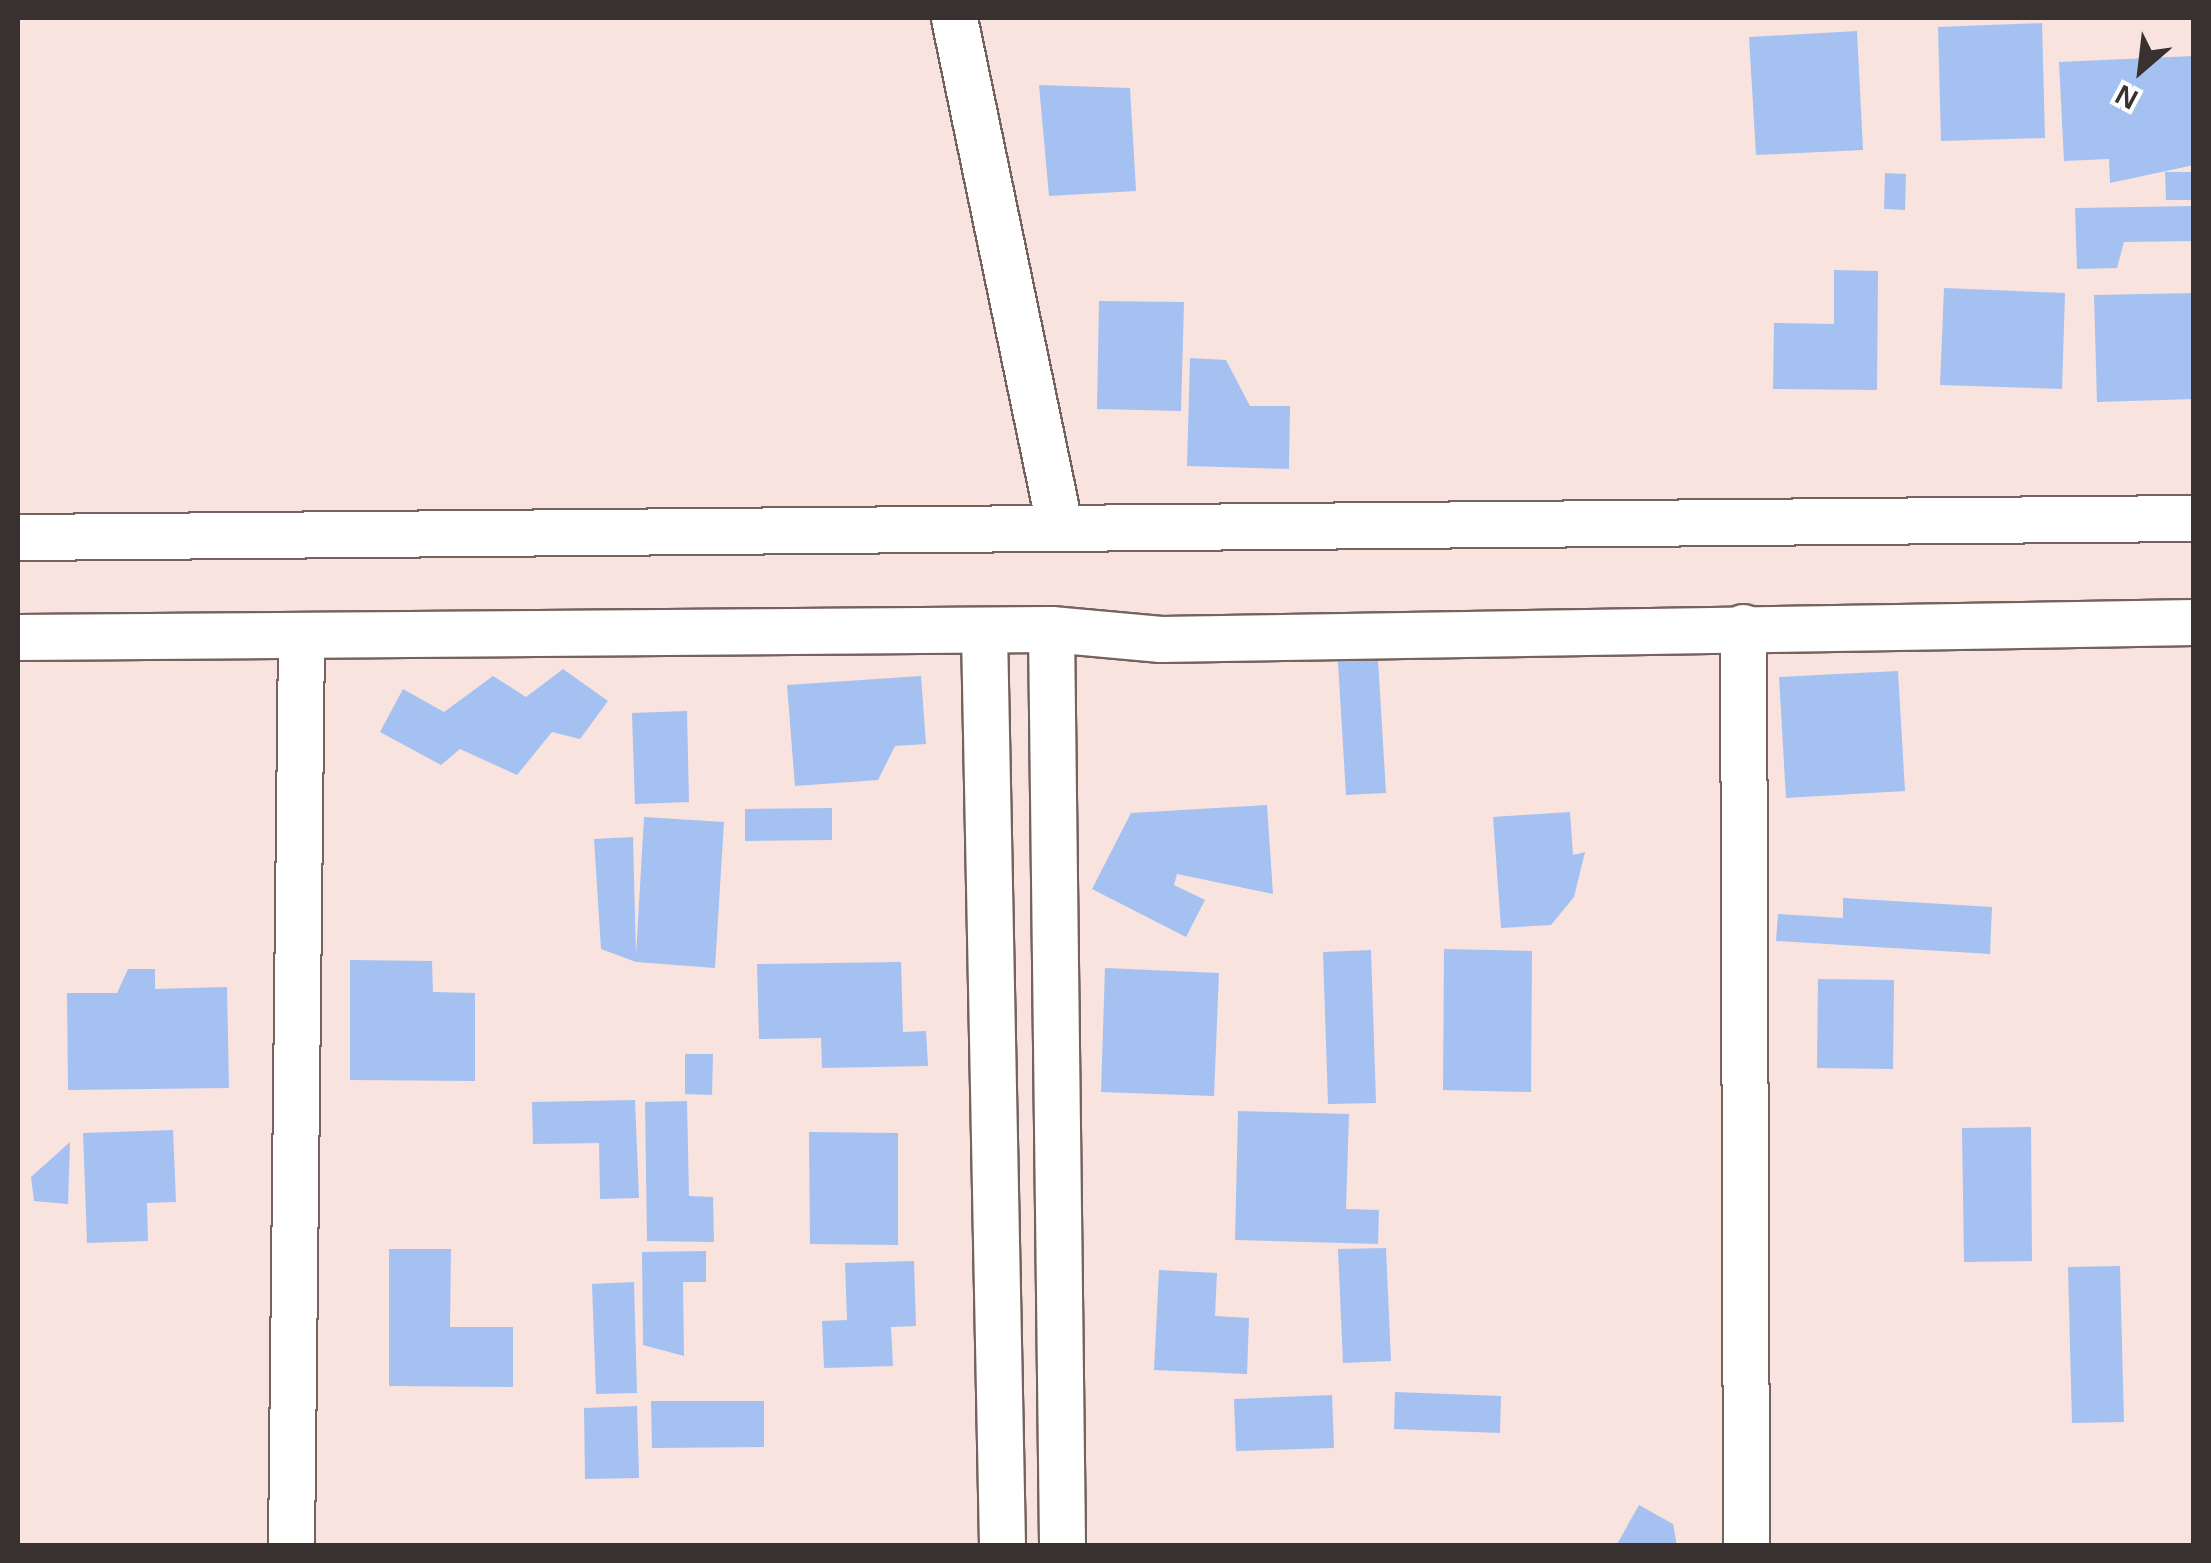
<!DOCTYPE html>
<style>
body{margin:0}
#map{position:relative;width:2211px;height:1563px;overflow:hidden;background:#f8e3df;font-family:Helvetica,sans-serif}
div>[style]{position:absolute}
.building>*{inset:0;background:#a5c1f2}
.roads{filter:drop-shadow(2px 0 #75635f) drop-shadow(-2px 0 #75635f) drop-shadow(0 2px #75635f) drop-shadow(0 -2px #75635f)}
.minor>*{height:45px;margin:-22.5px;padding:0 22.5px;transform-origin:22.5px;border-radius:22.5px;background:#fff}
span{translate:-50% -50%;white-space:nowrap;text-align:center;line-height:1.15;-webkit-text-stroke:8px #fff;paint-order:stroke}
.frame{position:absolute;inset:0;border:20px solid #39312f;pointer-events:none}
.north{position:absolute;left:2091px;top:20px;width:100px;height:100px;-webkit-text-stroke:8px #fff;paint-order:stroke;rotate:208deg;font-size:28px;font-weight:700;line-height:40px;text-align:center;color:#39312f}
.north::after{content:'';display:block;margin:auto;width:35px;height:45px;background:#39312f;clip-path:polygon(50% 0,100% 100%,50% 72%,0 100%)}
</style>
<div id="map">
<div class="building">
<div style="clip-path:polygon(2042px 23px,2045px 138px,1941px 141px,1938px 27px)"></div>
<div style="clip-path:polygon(1857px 31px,1863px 150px,1756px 155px,1749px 37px)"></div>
<div style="clip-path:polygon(2194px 56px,2194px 165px,2110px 183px,2109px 159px,2064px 161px,2059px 62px)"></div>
<div style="clip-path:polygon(1039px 85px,1130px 88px,1136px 191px,1049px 196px)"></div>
<div style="clip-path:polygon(2165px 172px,2194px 172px,2194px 200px,2166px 200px)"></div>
<div style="clip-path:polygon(1885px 173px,1906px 174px,1905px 210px,1884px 209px)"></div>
<div style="clip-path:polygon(2194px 206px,2194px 241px,2124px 242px,2117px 268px,2077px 269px,2075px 208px)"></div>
<div style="clip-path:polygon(1834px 270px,1878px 271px,1877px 390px,1773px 389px,1774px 323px,1834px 324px)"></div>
<div style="clip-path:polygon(1944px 288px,2065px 293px,2062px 389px,1940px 385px)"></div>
<div style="clip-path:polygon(2194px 293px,2194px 399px,2097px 402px,2094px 295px)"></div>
<div style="clip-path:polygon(1099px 301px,1184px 302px,1181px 411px,1097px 409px)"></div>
<div style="clip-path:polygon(1190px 358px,1226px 360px,1250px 406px,1290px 406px,1289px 469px,1187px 466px)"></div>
<div style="clip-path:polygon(1377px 643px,1386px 793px,1346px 795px,1337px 646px)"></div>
<div style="clip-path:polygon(563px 669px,608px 701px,580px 739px,552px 732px,517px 775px,460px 749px,441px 765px,380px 732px,403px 689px,444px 712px,493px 676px,526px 697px)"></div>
<div style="clip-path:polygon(1898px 671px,1905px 791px,1786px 798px,1779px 677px)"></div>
<div style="clip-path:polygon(921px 676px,926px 744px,895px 746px,878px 780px,795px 786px,787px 685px)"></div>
<div style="clip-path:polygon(687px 711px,689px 802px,635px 804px,632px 713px)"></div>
<div style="clip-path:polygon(1267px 805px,1273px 894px,1177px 874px,1174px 885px,1205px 900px,1186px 937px,1092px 889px,1131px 813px)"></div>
<div style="clip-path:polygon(832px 808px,832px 840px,745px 841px,745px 809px)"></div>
<div style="clip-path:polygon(1570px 812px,1573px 855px,1585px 852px,1574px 897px,1551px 925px,1501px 928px,1493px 817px)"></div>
<div style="clip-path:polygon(644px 817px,724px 822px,715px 968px,636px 962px,601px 949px,594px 839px,633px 837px,636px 955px)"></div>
<div style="clip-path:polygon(1843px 898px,1992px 907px,1990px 954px,1776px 941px,1778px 914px,1843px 918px)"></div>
<div style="clip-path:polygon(1444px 949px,1532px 951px,1531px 1092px,1443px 1090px)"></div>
<div style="clip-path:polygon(1371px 950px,1376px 1103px,1328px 1104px,1323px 952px)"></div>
<div style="clip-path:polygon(350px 960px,432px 961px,433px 992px,475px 993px,475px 1081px,350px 1080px)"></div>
<div style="clip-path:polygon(901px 962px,903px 1032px,926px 1031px,928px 1066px,822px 1068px,821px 1038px,759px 1039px,757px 964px)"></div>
<div style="clip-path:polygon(1105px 968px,1219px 973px,1214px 1096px,1101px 1092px)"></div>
<div style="clip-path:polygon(128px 969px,155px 969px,155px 989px,227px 987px,229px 1088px,68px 1090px,67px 993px,117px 993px)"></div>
<div style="clip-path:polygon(1818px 979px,1894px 980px,1893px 1069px,1817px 1068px)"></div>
<div style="clip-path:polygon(685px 1054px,713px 1054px,712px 1095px,685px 1094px)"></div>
<div style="clip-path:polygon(635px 1100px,639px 1198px,600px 1199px,599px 1143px,533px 1144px,532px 1102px)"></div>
<div style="clip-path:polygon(687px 1101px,689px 1196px,713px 1197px,714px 1242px,647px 1241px,645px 1102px)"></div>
<div style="clip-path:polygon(1238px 1111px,1349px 1114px,1346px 1209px,1379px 1210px,1378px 1244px,1235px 1240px)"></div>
<div style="clip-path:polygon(2031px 1127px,2032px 1261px,1964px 1262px,1962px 1128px)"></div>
<div style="clip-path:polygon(173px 1130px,176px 1202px,147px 1203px,148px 1241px,87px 1243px,83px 1133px)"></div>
<div style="clip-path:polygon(809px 1132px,898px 1133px,898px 1245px,810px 1244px)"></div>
<div style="clip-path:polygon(70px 1142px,68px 1204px,34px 1201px,31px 1177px)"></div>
<div style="clip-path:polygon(1386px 1248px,1391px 1361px,1343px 1363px,1338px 1249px)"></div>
<div style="clip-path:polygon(389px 1249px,451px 1249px,450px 1327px,513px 1327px,513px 1387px,389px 1386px)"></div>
<div style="clip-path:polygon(706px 1251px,706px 1282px,683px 1282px,684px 1356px,643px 1345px,642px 1252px)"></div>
<div style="clip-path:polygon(914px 1261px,916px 1326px,891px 1327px,893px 1366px,824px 1368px,822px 1321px,847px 1320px,845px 1263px)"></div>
<div style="clip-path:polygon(2120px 1266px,2124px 1422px,2072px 1423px,2068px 1267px)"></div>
<div style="clip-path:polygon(1159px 1270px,1217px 1273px,1215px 1316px,1249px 1318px,1247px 1374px,1154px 1370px)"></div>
<div style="clip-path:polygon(634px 1282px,637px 1393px,596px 1394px,592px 1284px)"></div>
<div style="clip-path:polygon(1395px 1392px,1501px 1396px,1500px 1433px,1394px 1429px)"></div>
<div style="clip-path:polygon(1332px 1395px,1334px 1448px,1236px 1451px,1234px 1399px)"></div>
<div style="clip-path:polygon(651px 1401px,764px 1401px,764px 1447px,652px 1448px)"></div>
<div style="clip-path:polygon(637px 1406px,639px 1478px,585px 1479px,584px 1408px)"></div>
<div style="clip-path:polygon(1639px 1505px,1673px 1524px,1677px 1546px,1616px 1546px)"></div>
</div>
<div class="roads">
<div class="minor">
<div style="left:954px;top:18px;width:517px;rotate:78.28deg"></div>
<div style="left:18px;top:537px;width:2176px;rotate:-0.5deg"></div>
<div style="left:1743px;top:627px;width:919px;rotate:89.81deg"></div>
<div style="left:1051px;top:629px;width:917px;rotate:89.31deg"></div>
<div style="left:984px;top:632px;width:914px;rotate:88.87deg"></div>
<div style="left:18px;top:637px;width:1033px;rotate:-0.44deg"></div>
<div style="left:1051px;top:629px;width:110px;rotate:5.2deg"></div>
<div style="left:1161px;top:639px;width:1033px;rotate:-0.94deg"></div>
<div style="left:291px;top:1546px;width:910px;rotate:-89.37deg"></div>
</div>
</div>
<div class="frame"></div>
<div class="north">N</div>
</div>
